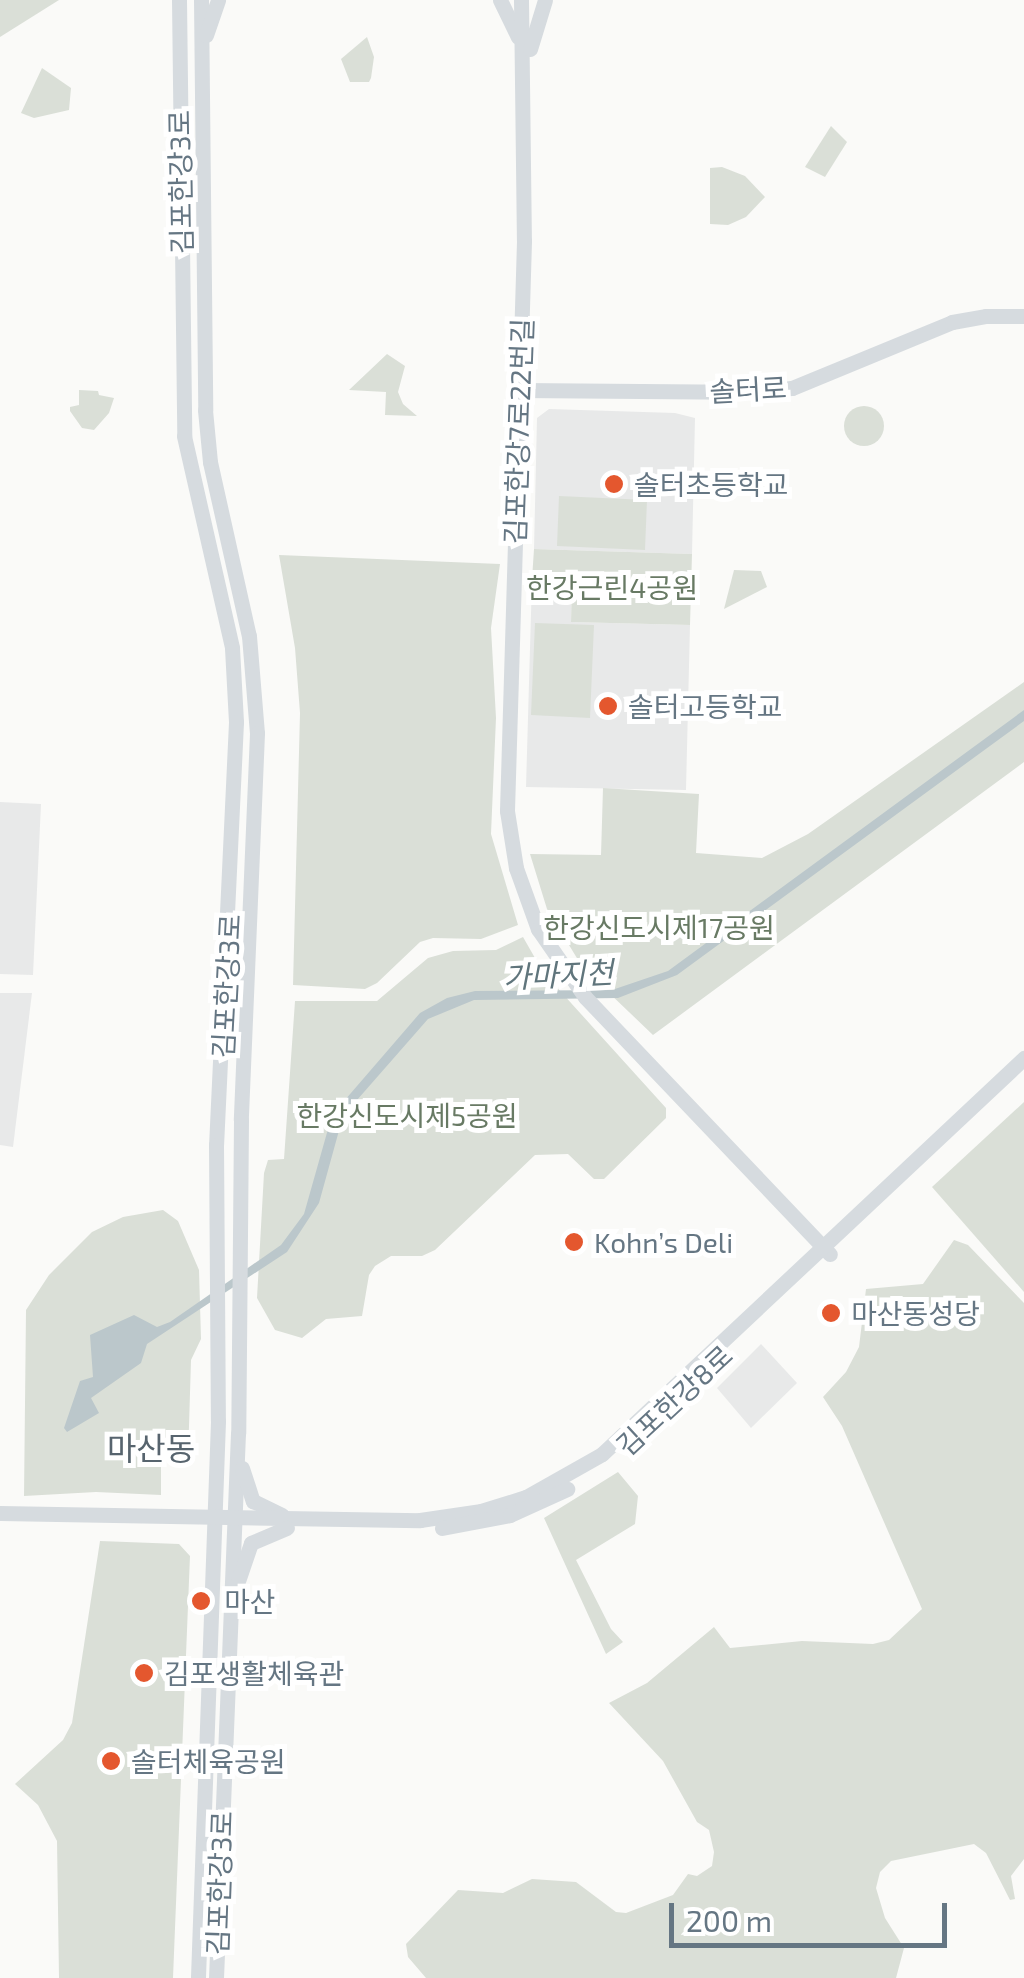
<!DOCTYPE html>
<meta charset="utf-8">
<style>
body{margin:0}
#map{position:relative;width:1024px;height:1978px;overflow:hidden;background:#fafaf8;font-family:"Exo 2","Noto Sans KR",sans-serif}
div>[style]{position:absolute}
.built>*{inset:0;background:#e8e9e9}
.green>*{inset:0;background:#dadfd7}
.round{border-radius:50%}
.water>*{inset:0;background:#bbc7cb}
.secondary>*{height:15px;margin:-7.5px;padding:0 7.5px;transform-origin:7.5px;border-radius:7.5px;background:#d6dbdf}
.dots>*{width:28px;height:28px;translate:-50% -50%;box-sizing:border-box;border:5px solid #fff;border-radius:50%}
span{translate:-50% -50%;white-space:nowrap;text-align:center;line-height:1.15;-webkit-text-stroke:10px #fff;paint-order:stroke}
.street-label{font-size:28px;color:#657683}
.poi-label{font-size:28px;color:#657683}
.left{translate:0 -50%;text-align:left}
.park-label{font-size:28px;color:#687a64}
.water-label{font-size:30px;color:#60757c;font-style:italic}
.quarter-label{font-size:32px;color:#57646e}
.scale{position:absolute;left:669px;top:1903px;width:278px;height:45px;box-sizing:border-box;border:5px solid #657683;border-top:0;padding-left:12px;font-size:30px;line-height:35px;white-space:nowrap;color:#657683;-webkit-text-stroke:8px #fff;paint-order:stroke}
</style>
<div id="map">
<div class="built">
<div style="clip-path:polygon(549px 409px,675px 413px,695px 418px,692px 554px,534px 549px,537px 418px)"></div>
<div style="clip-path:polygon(532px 579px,572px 580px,571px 622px,690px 625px,686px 790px,526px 787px)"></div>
<div style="clip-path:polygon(0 802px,41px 804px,33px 975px,0 974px)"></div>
<div style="clip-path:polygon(0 993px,32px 993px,13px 1147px,0 1145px)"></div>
<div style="clip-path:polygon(761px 1344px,797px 1383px,751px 1428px,717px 1388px)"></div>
</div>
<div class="green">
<div style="clip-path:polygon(0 0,59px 0,0 37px)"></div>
<div style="clip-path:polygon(367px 37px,374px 57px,371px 78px,369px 82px,350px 82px,341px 59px)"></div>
<div style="clip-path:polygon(42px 68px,71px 88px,69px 110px,34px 118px,21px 113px)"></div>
<div style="clip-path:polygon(831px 126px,847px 142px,825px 177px,805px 167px)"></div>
<div style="clip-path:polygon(722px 167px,745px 176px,765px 197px,746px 217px,728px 225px,710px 224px,710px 168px)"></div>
<div style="clip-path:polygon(387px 354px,405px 366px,398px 392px,403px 404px,417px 416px,385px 415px,386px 392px,349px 390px)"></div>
<div style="clip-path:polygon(79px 390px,98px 391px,99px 395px,114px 398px,109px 413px,94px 430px,82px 428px,70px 411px,70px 407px,79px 405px)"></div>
<div class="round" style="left:844px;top:406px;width:40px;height:40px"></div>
<div style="clip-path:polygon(559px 496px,647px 500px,645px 550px,557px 546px)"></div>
<div style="clip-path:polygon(534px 549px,692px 554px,690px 625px,571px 622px,572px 581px,532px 579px)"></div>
<div style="clip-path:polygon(279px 555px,500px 564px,491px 628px,496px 718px,491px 834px,518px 925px,481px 939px,433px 938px,420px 942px,377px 983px,365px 989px,293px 985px,300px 713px,295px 648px)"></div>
<div style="clip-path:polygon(734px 570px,761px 571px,767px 587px,724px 609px)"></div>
<div style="clip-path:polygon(535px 623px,594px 625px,590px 718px,531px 715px)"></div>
<div style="clip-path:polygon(1024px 682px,1024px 762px,653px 1035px,583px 968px,547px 909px,530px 854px,601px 855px,603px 788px,699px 794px,696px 853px,762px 858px,808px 834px)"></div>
<div style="clip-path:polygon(523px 937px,543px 972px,666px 1108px,666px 1118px,604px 1179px,594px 1179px,568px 1154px,535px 1155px,435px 1250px,422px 1256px,391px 1256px,375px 1266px,369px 1275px,362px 1316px,326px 1319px,302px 1338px,275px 1330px,257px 1298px,264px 1173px,268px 1160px,284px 1159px,295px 1001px,377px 1001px,428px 958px,453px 951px,496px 950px)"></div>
<div style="clip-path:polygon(1024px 1102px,1024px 1292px,932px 1187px)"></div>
<div style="clip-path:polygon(163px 1210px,178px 1221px,199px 1270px,201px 1339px,191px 1360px,188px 1459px,161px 1460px,161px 1495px,96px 1492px,24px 1496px,26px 1310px,49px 1275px,92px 1232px,123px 1217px)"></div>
<div style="clip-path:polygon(954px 1240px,968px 1245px,1024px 1303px,1024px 1859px,1011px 1876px,1015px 1899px,1010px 1900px,986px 1853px,974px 1844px,891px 1861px,880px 1872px,876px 1888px,885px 1918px,904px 1948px,896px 1978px,426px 1978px,408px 1957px,406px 1944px,458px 1890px,503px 1893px,532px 1879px,576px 1882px,616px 1912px,626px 1913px,673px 1895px,688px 1874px,697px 1876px,712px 1866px,714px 1852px,709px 1830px,697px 1822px,663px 1761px,609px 1703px,647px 1683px,714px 1627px,730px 1648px,802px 1641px,873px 1644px,889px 1640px,922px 1609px,842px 1426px,823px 1397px,846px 1372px,859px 1347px,866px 1289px,923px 1284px)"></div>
<div style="clip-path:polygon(618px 1472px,638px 1496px,635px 1524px,576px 1560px,611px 1629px,623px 1642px,606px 1654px,544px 1518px)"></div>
<div style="clip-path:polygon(100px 1541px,179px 1544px,190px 1556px,173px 1978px,59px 1978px,57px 1841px,38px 1805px,15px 1784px,63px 1740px,72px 1723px)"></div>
</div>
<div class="water">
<div style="clip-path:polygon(1024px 710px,1024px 721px,677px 975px,618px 998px,474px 1000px,428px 1019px,343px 1116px,319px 1203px,287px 1252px,147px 1344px,141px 1363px,91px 1398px,99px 1413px,67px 1432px,64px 1428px,80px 1381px,93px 1377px,90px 1335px,134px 1315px,157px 1327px,170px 1322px,281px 1245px,304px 1214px,332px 1115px,420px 1013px,447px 998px,475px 991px,612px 990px,668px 971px)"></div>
</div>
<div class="secondary">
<div style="left:179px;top:0;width:436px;rotate:89.3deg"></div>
<div style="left:184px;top:436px;width:217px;rotate:77.2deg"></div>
<div style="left:232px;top:648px;width:74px;rotate:86.9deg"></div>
<div style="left:236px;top:722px;width:423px;rotate:92.7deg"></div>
<div style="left:216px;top:1145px;width:276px;rotate:89.6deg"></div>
<div style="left:218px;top:1421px;width:557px;rotate:92.06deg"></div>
<div style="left:201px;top:0;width:410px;rotate:89.4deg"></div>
<div style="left:205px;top:410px;width:52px;rotate:84.5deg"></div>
<div style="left:210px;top:462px;width:178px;rotate:77.4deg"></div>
<div style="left:249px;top:636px;width:97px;rotate:85.3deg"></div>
<div style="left:257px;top:733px;width:387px;rotate:92.4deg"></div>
<div style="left:241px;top:1120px;width:313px;rotate:90.5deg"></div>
<div style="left:238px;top:1433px;width:545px;rotate:92.31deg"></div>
<div style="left:500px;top:0;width:41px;rotate:64.1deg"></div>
<div style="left:521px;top:0;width:241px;rotate:89.3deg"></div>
<div style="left:524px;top:241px;width:570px;rotate:91.71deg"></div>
<div style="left:507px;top:811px;width:58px;rotate:81deg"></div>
<div style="left:516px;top:868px;width:65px;rotate:70.2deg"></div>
<div style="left:538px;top:929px;width:83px;rotate:55.3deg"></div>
<div style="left:585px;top:997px;width:355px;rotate:46.4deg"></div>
<div style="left:206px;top:35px;width:37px;rotate:-71deg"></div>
<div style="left:530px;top:49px;width:51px;rotate:-73deg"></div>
<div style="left:519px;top:390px;width:213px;rotate:0.5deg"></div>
<div style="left:732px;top:392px;width:60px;rotate:-3.8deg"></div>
<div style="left:792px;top:388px;width:173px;rotate:-22.4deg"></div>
<div style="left:952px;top:322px;width:35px;rotate:-10deg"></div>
<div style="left:986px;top:316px;width:38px"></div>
<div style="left:242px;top:1468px;width:35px;rotate:72deg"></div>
<div style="left:253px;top:1501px;width:32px;rotate:26deg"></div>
<div style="left:0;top:1513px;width:420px;rotate:1deg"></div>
<div style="left:420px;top:1520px;width:62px;rotate:-8.4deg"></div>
<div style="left:481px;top:1511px;width:47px;rotate:-17.3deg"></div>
<div style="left:526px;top:1497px;width:87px;rotate:-29.5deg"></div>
<div style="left:602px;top:1454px;width:579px;rotate:-43.18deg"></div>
<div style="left:442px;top:1528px;width:69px;rotate:-10.8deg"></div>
<div style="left:510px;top:1515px;width:63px;rotate:-24.5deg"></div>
<div style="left:238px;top:1581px;width:40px;rotate:-71.1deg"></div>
<div style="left:251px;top:1543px;width:39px;rotate:-23deg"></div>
</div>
<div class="dots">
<div style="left:614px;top:484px;background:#e4572e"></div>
<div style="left:608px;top:706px;background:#e4572e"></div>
<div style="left:574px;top:1242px;background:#e4572e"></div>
<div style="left:831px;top:1313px;background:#e4572e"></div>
<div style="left:201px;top:1601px;background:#e4572e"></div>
<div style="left:144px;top:1673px;background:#e4572e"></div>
<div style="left:111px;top:1761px;background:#e4572e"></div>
</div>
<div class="street-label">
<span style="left:180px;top:182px;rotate:-91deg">김포한강3로</span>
<span style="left:748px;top:389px;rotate:-3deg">솔터로</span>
<span style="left:518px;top:431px;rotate:-88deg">김포한강7로22번길</span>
<span style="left:226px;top:986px;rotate:-87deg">김포한강3로</span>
<span style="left:674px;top:1400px;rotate:-43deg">김포한강8로</span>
<span style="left:219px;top:1883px;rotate:-88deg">김포한강3로</span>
</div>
<div class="poi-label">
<span class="left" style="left:634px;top:484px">솔터초등학교</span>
<span class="left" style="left:628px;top:706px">솔터고등학교</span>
<span class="left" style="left:594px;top:1242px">Kohn’s Deli</span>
<span class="left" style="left:851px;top:1313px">마산동성당</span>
<span class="left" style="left:224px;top:1601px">마산</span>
<span class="left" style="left:164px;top:1673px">김포생활체육관</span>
<span class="left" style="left:131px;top:1761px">솔터체육공원</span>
</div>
<div class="park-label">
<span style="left:612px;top:587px">한강근린4공원</span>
<span style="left:659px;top:927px">한강신도시제17공원</span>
<span style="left:407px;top:1115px">한강신도시제5공원</span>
</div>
<div class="water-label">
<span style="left:558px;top:974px;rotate:-3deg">가마지천</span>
</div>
<div class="quarter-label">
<span style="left:151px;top:1447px">마산동</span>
</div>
<div class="scale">200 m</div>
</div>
